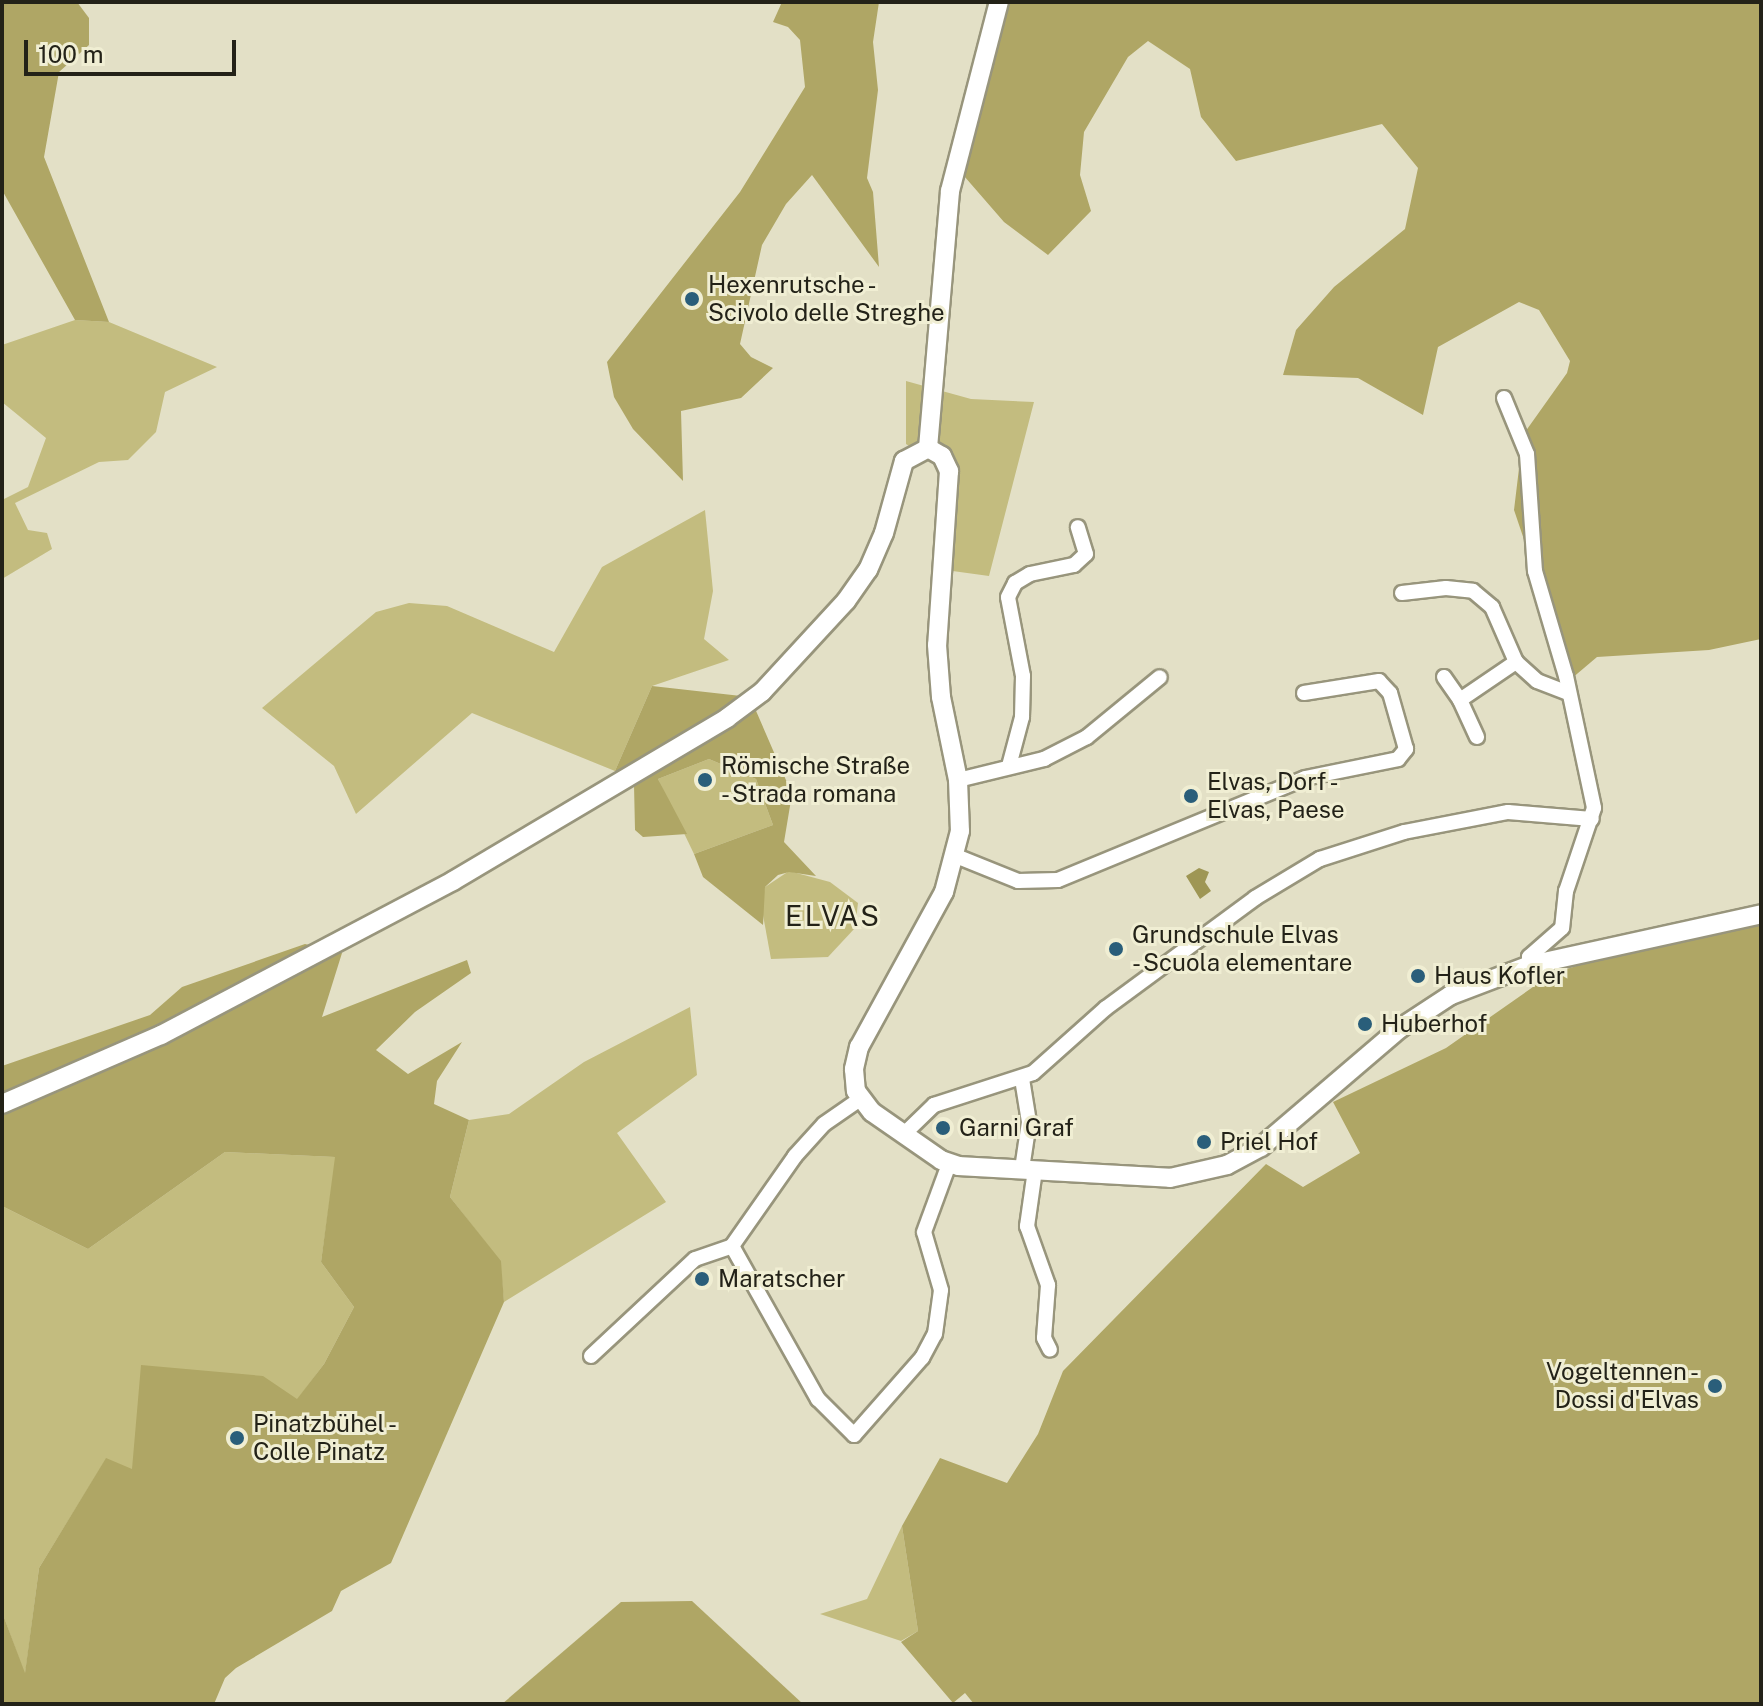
<!DOCTYPE html>
<meta charset="utf-8">
<style>
body{margin:0}
#map{position:relative;width:1763px;height:1706px;overflow:hidden;background:#e3e0c6;font-family:"Public Sans",sans-serif}
div>[style]{position:absolute}
.green>*{inset:0;background:#c3bc7f}
.forest>*{inset:0;background:#afa665}
.water>*{inset:0;background:#9e9654}
.roads{filter:drop-shadow(2px 0 #98957c) drop-shadow(-2px 0 #98957c) drop-shadow(0 2px #98957c) drop-shadow(0 -2px #98957c)}
.minor>*{height:14px;margin:-7px;padding:0 7px;transform-origin:7px;border-radius:7px;background:#fff}
.tertiary>*{height:18px;margin:-9px;padding:0 9px;transform-origin:9px;border-radius:9px;background:#fff}
.dots>*{width:22px;height:22px;translate:-50% -50%;box-sizing:border-box;border:4px solid #f0eed3;border-radius:50%}
span{translate:-50% -50%;white-space:nowrap;text-align:center;line-height:1.15;-webkit-text-stroke:6px #f0eed3;paint-order:stroke}
.poi-label{font-size:24px;color:#232218}
.left{translate:0 -50%;text-align:left}
.right{translate:-100% -50%;text-align:right}
.quarter-label{font-size:28px;color:#232218;letter-spacing:2px}
.frame{position:absolute;inset:0;border:4px solid #232218;pointer-events:none}
.scale{position:absolute;left:24px;top:40px;width:212px;height:36px;box-sizing:border-box;border:4px solid #232218;border-top:0;padding-left:10px;font-size:24px;line-height:28px;white-space:nowrap;color:#232218;-webkit-text-stroke:6px #f0eed3;paint-order:stroke}
</style>
<div id="map">
<div class="green">
<div style="clip-path:polygon(75px 320px,109px 322px,217px 367px,165px 392px,156px 432px,128px 460px,99px 462px,15px 503px,28px 530px,47px 533px,52px 549px,2px 579px,2px 500px,28px 487px,46px 438px,2px 402px,2px 345px)"></div>
<div style="clip-path:polygon(906px 381px,971px 399px,1034px 402px,989px 576px,938px 569px,944px 469px,906px 444px)"></div>
<div style="clip-path:polygon(705px 510px,713px 591px,704px 639px,729px 660px,652px 686px,615px 771px,472px 713px,356px 814px,334px 766px,262px 708px,376px 612px,409px 603px,447px 606px,554px 652px,602px 567px)"></div>
<div style="clip-path:polygon(709px 759px,756px 779px,773px 825px,694px 854px,658px 779px)"></div>
<div style="clip-path:polygon(789px 871px,830px 882px,858px 903px,855px 928px,828px 957px,771px 959px,761px 904px,765px 887px)"></div>
<div style="clip-path:polygon(690px 1007px,697px 1075px,617px 1133px,666px 1202px,504px 1302px,500px 1261px,450px 1197px,469px 1120px,509px 1114px,584px 1062px)"></div>
<div style="clip-path:polygon(225px 1152px,336px 1157px,321px 1262px,354px 1307px,324px 1364px,297px 1400px,132px 1470px,106px 1459px,39px 1568px,25px 1675px,2px 1612px,2px 1206px,88px 1249px)"></div>
<div style="clip-path:polygon(902px 1526px,918px 1631px,901px 1641px,820px 1614px,867px 1599px)"></div>
</div>
<div class="forest">
<div style="clip-path:polygon(2px 2px,77px 2px,89px 18px,89px 45px,59px 72px,44px 157px,109px 322px,75px 320px,2px 190px)"></div>
<div style="clip-path:polygon(782px 2px,879px 2px,873px 42px,878px 90px,867px 178px,873px 192px,879px 267px,812px 175px,786px 204px,762px 245px,740px 344px,751px 357px,773px 368px,741px 398px,681px 411px,683px 481px,633px 429px,614px 397px,607px 362px,740px 192px,805px 87px,800px 40px,788px 27px,773px 22px)"></div>
<div style="clip-path:polygon(986px 2px,1761px 2px,1761px 639px,1709px 650px,1597px 657px,1571px 679px,1514px 510px,1523px 435px,1567px 373px,1570px 361px,1539px 310px,1519px 302px,1438px 347px,1423px 415px,1358px 378px,1283px 375px,1296px 330px,1334px 287px,1405px 229px,1418px 168px,1382px 124px,1236px 161px,1201px 117px,1190px 69px,1148px 41px,1128px 57px,1084px 132px,1080px 175px,1091px 211px,1048px 255px,1004px 222px,951px 161px,988px 13px)"></div>
<div style="clip-path:polygon(652px 686px,750px 697px,792px 794px,784px 842px,816px 876px,789px 872px,778px 875px,765px 887px,763px 925px,703px 877px,694px 854px,773px 825px,756px 779px,709px 759px,658px 779px,687px 834px,643px 837px,635px 830px,634px 785px,615px 771px)"></div>
<div style="clip-path:polygon(1761px 911px,1761px 1704px,974px 1704px,965px 1693px,953px 1703px,901px 1642px,918px 1631px,902px 1526px,940px 1458px,1007px 1483px,1038px 1434px,1063px 1371px,1266px 1164px,1303px 1187px,1360px 1153px,1333px 1102px,1446px 1048px,1553px 973px)"></div>
<div style="clip-path:polygon(305px 944px,342px 953px,322px 1017px,467px 960px,471px 973px,415px 1012px,376px 1050px,408px 1074px,462px 1042px,437px 1081px,434px 1104px,469px 1120px,450px 1197px,501px 1261px,504px 1302px,391px 1563px,341px 1591px,332px 1611px,236px 1668px,225px 1678px,214px 1704px,2px 1704px,2px 1612px,25px 1673px,39px 1568px,106px 1458px,132px 1469px,141px 1365px,263px 1376px,297px 1399px,324px 1364px,354px 1307px,321px 1262px,335px 1157px,225px 1152px,88px 1249px,2px 1206px,2px 1066px,150px 1015px,182px 987px)"></div>
<div style="clip-path:polygon(692px 1601px,803px 1704px,502px 1704px,621px 1602px)"></div>
</div>
<div class="water">
<div style="clip-path:polygon(1199px 868px,1209px 872px,1205px 882px,1211px 891px,1200px 899px,1186px 876px)"></div>
</div>
<div class="roads">
<div class="minor">
<div style="left:1504px;top:398px;width:61px;rotate:67.7deg"></div>
<div style="left:1527px;top:454px;width:117px;rotate:86.1deg"></div>
<div style="left:1535px;top:571px;width:109px;rotate:73.6deg"></div>
<div style="left:1566px;top:676px;width:135px;rotate:78deg"></div>
<div style="left:1594px;top:808px;width:88px;rotate:108.6deg"></div>
<div style="left:1566px;top:891px;width:37px;rotate:96deg"></div>
<div style="left:1562px;top:928px;width:44px;rotate:138.7deg"></div>
<div style="left:1529px;top:957px;width:8px;rotate:83deg"></div>
<div style="left:1402px;top:593px;width:44px;rotate:-6.5deg"></div>
<div style="left:1446px;top:588px;width:27px;rotate:6deg"></div>
<div style="left:1473px;top:591px;width:25px;rotate:40deg"></div>
<div style="left:1492px;top:607px;width:60px;rotate:66.4deg"></div>
<div style="left:1444px;top:677px;width:28px;rotate:55deg"></div>
<div style="left:1477px;top:737px;width:41px;rotate:-114.7deg"></div>
<div style="left:1460px;top:700px;width:68px;rotate:-34.2deg"></div>
<div style="left:1516px;top:662px;width:28px;rotate:42deg"></div>
<div style="left:1537px;top:681px;width:34px;rotate:21deg"></div>
<div style="left:1009px;top:766px;width:51px;rotate:-75.1deg"></div>
<div style="left:1022px;top:717px;width:41px;rotate:-88.6deg"></div>
<div style="left:1023px;top:676px;width:80px;rotate:-100.8deg"></div>
<div style="left:1008px;top:597px;width:16px;rotate:-63deg"></div>
<div style="left:1015px;top:583px;width:17px;rotate:-31deg"></div>
<div style="left:1030px;top:574px;width:45px;rotate:-11.6deg"></div>
<div style="left:1074px;top:565px;width:16px;rotate:-43deg"></div>
<div style="left:1086px;top:554px;width:28px;rotate:-107deg"></div>
<div style="left:958px;top:780px;width:89px;rotate:-13.7deg"></div>
<div style="left:1044px;top:759px;width:48px;rotate:-27.1deg"></div>
<div style="left:1087px;top:737px;width:94px;rotate:-39.4deg"></div>
<div style="left:956px;top:856px;width:67px;rotate:22deg"></div>
<div style="left:1018px;top:881px;width:40px;rotate:-1.4deg"></div>
<div style="left:1058px;top:880px;width:267px;rotate:-22.4deg"></div>
<div style="left:1305px;top:778px;width:95px;rotate:-11.5deg"></div>
<div style="left:1398px;top:759px;width:13px;rotate:-51deg"></div>
<div style="left:1406px;top:749px;width:58px;rotate:-105.9deg"></div>
<div style="left:1390px;top:693px;width:16px;rotate:-133deg"></div>
<div style="left:1379px;top:681px;width:76px;rotate:170.9deg"></div>
<div style="left:904px;top:1134px;width:42px;rotate:-44deg"></div>
<div style="left:934px;top:1105px;width:104px;rotate:-17.9deg"></div>
<div style="left:1033px;top:1073px;width:98px;rotate:-41.7deg"></div>
<div style="left:1106px;top:1008px;width:185px;rotate:-36.4deg"></div>
<div style="left:1255px;top:898px;width:76px;rotate:-31deg"></div>
<div style="left:1320px;top:859px;width:88px;rotate:-17.8deg"></div>
<div style="left:1404px;top:832px;width:106px;rotate:-10.9deg"></div>
<div style="left:1508px;top:812px;width:84px;rotate:4.8deg"></div>
<div style="left:1022px;top:1169px;width:48px;rotate:-81.5deg"></div>
<div style="left:1029px;top:1122px;width:44px;rotate:-99.2deg"></div>
<div style="left:1035px;top:1170px;width:57px;rotate:98.1deg"></div>
<div style="left:1027px;top:1226px;width:63px;rotate:70.4deg"></div>
<div style="left:1048px;top:1285px;width:53px;rotate:94.3deg"></div>
<div style="left:1044px;top:1338px;width:13px;rotate:63deg"></div>
<div style="left:732px;top:1246px;width:176px;rotate:60.7deg"></div>
<div style="left:818px;top:1399px;width:51px;rotate:45deg"></div>
<div style="left:854px;top:1435px;width:103px;rotate:-48.6deg"></div>
<div style="left:922px;top:1358px;width:27px;rotate:-62deg"></div>
<div style="left:935px;top:1334px;width:44px;rotate:-82.2deg"></div>
<div style="left:941px;top:1290px;width:60px;rotate:-106.3deg"></div>
<div style="left:924px;top:1232px;width:72px;rotate:-69.8deg"></div>
<div style="left:591px;top:1356px;width:142px;rotate:-43deg"></div>
<div style="left:695px;top:1259px;width:39px;rotate:-19deg"></div>
<div style="left:732px;top:1246px;width:110px;rotate:-55deg"></div>
<div style="left:795px;top:1156px;width:43px;rotate:-47.8deg"></div>
<div style="left:824px;top:1124px;width:44px;rotate:-34.8deg"></div>
</div>
<div class="tertiary">
<div style="left:928px;top:448px;width:16px;rotate:30deg"></div>
<div style="left:942px;top:456px;width:17px;rotate:65deg"></div>
<div style="left:949px;top:471px;width:174px;rotate:93.9deg"></div>
<div style="left:937px;top:645px;width:52px;rotate:85.6deg"></div>
<div style="left:941px;top:697px;width:85px;rotate:78.4deg"></div>
<div style="left:958px;top:780px;width:51px;rotate:87.8deg"></div>
<div style="left:960px;top:831px;width:63px;rotate:104.7deg"></div>
<div style="left:944px;top:892px;width:177px;rotate:118.7deg"></div>
<div style="left:859px;top:1047px;width:23px;rotate:103deg"></div>
<div style="left:854px;top:1069px;width:22px;rotate:85deg"></div>
<div style="left:856px;top:1091px;width:26px;rotate:53deg"></div>
<div style="left:872px;top:1112px;width:84px;rotate:34.8deg"></div>
<div style="left:941px;top:1160px;width:18px;rotate:19deg"></div>
<div style="left:958px;top:1166px;width:212px;rotate:3.2deg"></div>
<div style="left:1170px;top:1178px;width:58px;rotate:-12.8deg"></div>
<div style="left:1227px;top:1165px;width:38px;rotate:-28deg"></div>
<div style="left:1261px;top:1147px;width:182px;rotate:-40.5deg"></div>
<div style="left:1399px;top:1029px;width:62px;rotate:-33.2deg"></div>
<div style="left:1451px;top:995px;width:85px;rotate:-20.8deg"></div>
<div style="left:1530px;top:965px;width:237px;rotate:-12.4deg"></div>
<div style="left:928px;top:448px;width:258px;rotate:-85.1deg"></div>
<div style="left:950px;top:191px;width:195px;rotate:-75.5deg"></div>
<div style="left:2px;top:1104px;width:173px;rotate:-23.5deg"></div>
<div style="left:161px;top:1035px;width:330px;rotate:-27.8deg"></div>
<div style="left:453px;top:881px;width:319px;rotate:-30.7deg"></div>
<div style="left:727px;top:718px;width:44px;rotate:-36.6deg"></div>
<div style="left:762px;top:692px;width:124px;rotate:-47.3deg"></div>
<div style="left:846px;top:601px;width:38px;rotate:-55deg"></div>
<div style="left:868px;top:570px;width:40px;rotate:-66.6deg"></div>
<div style="left:884px;top:533px;width:75px;rotate:-74.5deg"></div>
<div style="left:904px;top:461px;width:27px;rotate:-28deg"></div>
</div>
</div>
<div class="dots">
<div style="left:692px;top:299px;background:#2a5e7a"></div>
<div style="left:705px;top:780px;background:#2a5e7a"></div>
<div style="left:1191px;top:796px;background:#2a5e7a"></div>
<div style="left:1116px;top:949px;background:#2a5e7a"></div>
<div style="left:1418px;top:976px;background:#2a5e7a"></div>
<div style="left:1365px;top:1024px;background:#2a5e7a"></div>
<div style="left:943px;top:1128px;background:#2a5e7a"></div>
<div style="left:1204px;top:1142px;background:#2a5e7a"></div>
<div style="left:702px;top:1279px;background:#2a5e7a"></div>
<div style="left:1715px;top:1386px;background:#2a5e7a"></div>
<div style="left:237px;top:1438px;background:#2a5e7a"></div>
</div>
<div class="poi-label">
<span class="left" style="left:708px;top:299px">Hexenrutsche -<br>Scivolo delle Streghe</span>
<span class="left" style="left:721px;top:780px">Römische Straße<br>- Strada romana</span>
<span class="left" style="left:1207px;top:796px">Elvas, Dorf -<br>Elvas, Paese</span>
<span class="left" style="left:1132px;top:949px">Grundschule Elvas<br>- Scuola elementare</span>
<span class="left" style="left:1434px;top:976px">Haus Kofler</span>
<span class="left" style="left:1381px;top:1024px">Huberhof</span>
<span class="left" style="left:959px;top:1128px">Garni Graf</span>
<span class="left" style="left:1220px;top:1142px">Priel Hof</span>
<span class="left" style="left:718px;top:1279px">Maratscher</span>
<span class="right" style="left:1699px;top:1386px">Vogeltennen -<br>Dossi d'Elvas</span>
<span class="left" style="left:253px;top:1438px">Pinatzbühel -<br>Colle Pinatz</span>
</div>
<div class="quarter-label">
<span style="left:833px;top:916px">ELVAS</span>
</div>
<div class="frame"></div>
<div class="scale">100 m</div>
</div>
